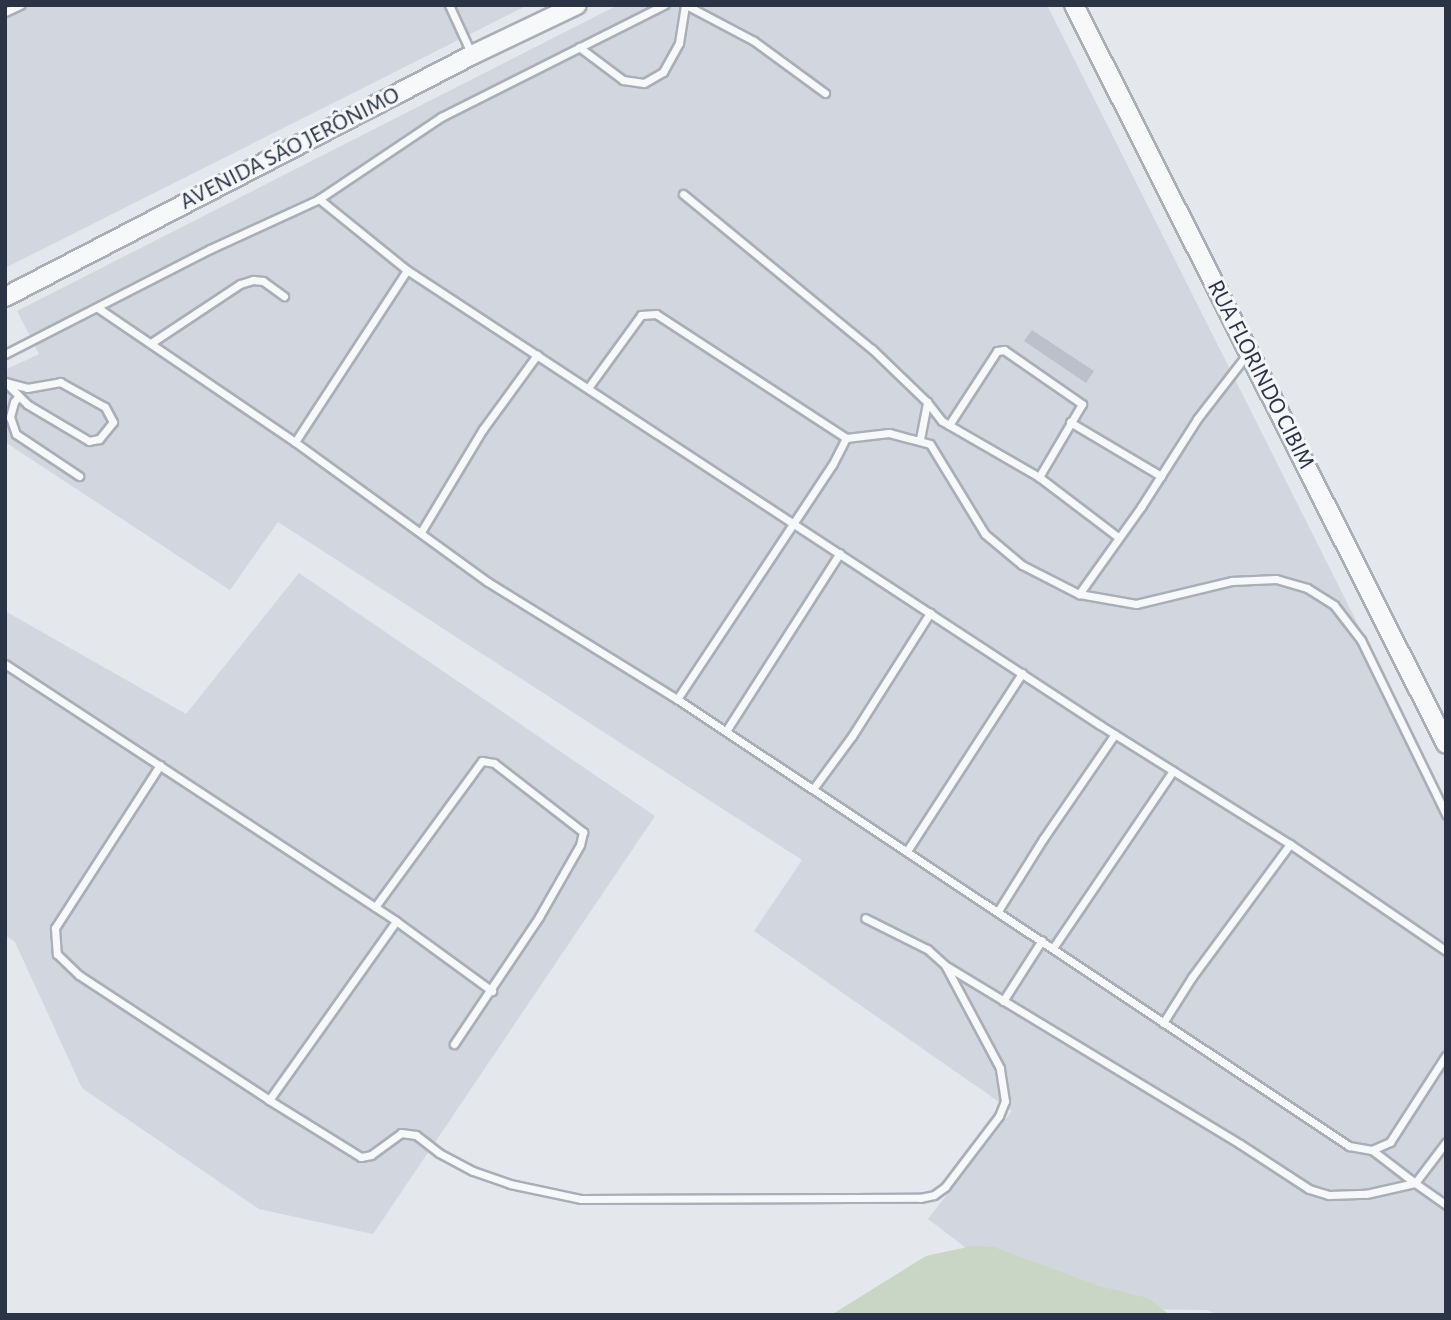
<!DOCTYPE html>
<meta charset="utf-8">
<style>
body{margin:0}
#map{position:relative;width:1451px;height:1320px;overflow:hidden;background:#e4e7ec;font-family:"Alegreya Sans",sans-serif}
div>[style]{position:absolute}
.built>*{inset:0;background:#d2d6de}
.green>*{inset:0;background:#c9d6c5}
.building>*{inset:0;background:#bbc0ca}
.roads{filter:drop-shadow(2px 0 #a9aeb7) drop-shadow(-2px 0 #a9aeb7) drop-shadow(0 2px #a9aeb7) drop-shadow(0 -2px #a9aeb7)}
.service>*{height:7px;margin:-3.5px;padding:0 3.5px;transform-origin:3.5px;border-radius:3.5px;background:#f7f8fa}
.tertiary>*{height:18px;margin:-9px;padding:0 9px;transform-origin:9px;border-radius:9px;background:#f7f8fa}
.rail>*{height:4.5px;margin-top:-2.25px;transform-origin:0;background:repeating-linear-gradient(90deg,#7d8696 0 3.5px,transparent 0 10.5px)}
span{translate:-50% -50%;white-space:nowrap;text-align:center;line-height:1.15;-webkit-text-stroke:6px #f4f6f9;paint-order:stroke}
.street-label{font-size:24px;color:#2b3445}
.frame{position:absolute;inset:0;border:7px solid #2b3445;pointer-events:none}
</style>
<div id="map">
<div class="built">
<div style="clip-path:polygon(5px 5px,528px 5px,5px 268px)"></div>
<div style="clip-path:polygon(618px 5px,1047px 5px,1446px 800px,1446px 1315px,1218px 1315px,1207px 1310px,1045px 1308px,928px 1219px,1012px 1111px,754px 931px,802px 860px,278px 522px,230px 590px,5px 442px,5px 370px,39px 354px,17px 311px)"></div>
<div style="clip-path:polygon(299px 573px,655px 816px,373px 1234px,259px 1209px,82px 1088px,15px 942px,5px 935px,5px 611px,186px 714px)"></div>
</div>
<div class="green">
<div style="clip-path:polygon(972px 1246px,994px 1247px,1099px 1286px,1148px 1298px,1170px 1315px,831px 1315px,926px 1256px)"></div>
</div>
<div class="building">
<div style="clip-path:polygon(1032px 330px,1094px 371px,1086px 383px,1024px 341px)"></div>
</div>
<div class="roads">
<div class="service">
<div style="left:449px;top:5px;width:55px;rotate:65.3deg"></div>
<div style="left:686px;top:5px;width:77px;rotate:27.9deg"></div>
<div style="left:754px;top:41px;width:88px;rotate:36.2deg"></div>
<div style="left:5px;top:12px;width:17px;rotate:-25deg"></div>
<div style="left:579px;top:47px;width:55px;rotate:36.9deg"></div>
<div style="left:623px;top:80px;width:21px;rotate:8deg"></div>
<div style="left:644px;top:83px;width:22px;rotate:-30deg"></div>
<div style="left:663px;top:72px;width:33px;rotate:-61deg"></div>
<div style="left:679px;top:43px;width:38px;rotate:-81deg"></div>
<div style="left:683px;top:194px;width:244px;rotate:39.4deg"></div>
<div style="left:872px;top:349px;width:76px;rotate:43.9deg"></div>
<div style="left:927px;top:402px;width:24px;rotate:52deg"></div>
<div style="left:942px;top:421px;width:112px;rotate:30deg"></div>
<div style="left:1039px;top:477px;width:99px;rotate:37.2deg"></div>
<div style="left:319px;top:199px;width:113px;rotate:38.9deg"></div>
<div style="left:407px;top:270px;width:829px;rotate:33.29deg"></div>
<div style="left:1100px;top:725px;width:224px;rotate:32.1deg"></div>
<div style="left:1290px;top:844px;width:189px;rotate:34.4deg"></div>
<div style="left:98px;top:308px;width:238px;rotate:34.2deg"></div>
<div style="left:295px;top:442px;width:238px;rotate:36deg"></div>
<div style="left:488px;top:582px;width:222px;rotate:31.8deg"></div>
<div style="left:677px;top:699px;width:807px;rotate:33.63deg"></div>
<div style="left:1349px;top:1146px;width:23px;rotate:10deg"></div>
<div style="left:1372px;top:1150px;width:20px;rotate:-24deg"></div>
<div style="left:1390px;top:1142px;width:103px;rotate:-57.2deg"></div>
<div style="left:151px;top:343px;width:107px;rotate:-33.5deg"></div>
<div style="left:240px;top:284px;width:14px;rotate:-17deg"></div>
<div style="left:253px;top:280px;width:10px;rotate:6deg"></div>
<div style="left:263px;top:281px;width:26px;rotate:36deg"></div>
<div style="left:5px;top:354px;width:230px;rotate:-27.1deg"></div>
<div style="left:210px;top:249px;width:120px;rotate:-24.6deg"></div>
<div style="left:319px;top:199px;width:147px;rotate:-33.9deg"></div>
<div style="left:441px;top:117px;width:250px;rotate:-26.7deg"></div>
<div style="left:5px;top:382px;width:23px;rotate:15deg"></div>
<div style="left:27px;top:388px;width:34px;rotate:-10deg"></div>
<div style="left:60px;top:382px;width:51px;rotate:29.1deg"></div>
<div style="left:105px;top:407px;width:17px;rotate:62deg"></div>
<div style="left:113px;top:422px;width:22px;rotate:129deg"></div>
<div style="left:99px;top:439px;width:10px;rotate:169deg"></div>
<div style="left:89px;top:441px;width:72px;rotate:-149.2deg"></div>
<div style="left:27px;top:404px;width:31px;rotate:-135deg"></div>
<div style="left:588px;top:388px;width:90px;rotate:-54deg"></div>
<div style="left:641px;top:315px;width:15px;rotate:-4deg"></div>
<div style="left:656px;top:314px;width:227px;rotate:33.1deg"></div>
<div style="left:846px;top:438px;width:30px;rotate:117deg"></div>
<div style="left:832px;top:465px;width:281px;rotate:123.5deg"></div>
<div style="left:18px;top:397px;width:6px;rotate:129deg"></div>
<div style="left:14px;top:402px;width:16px;rotate:105deg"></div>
<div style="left:10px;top:417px;width:18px;rotate:71deg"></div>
<div style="left:16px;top:434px;width:76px;rotate:33.7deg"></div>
<div style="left:1070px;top:422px;width:106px;rotate:30.7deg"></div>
<div style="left:949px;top:425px;width:88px;rotate:-57deg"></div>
<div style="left:997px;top:351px;width:7px;rotate:-8deg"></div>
<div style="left:1004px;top:350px;width:95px;rotate:34.7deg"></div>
<div style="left:1082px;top:404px;width:85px;rotate:120.5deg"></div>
<div style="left:846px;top:438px;width:43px;rotate:-6.6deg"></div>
<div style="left:889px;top:433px;width:42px;rotate:15deg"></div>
<div style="left:930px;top:444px;width:105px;rotate:58.6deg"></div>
<div style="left:985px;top:534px;width:48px;rotate:40deg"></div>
<div style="left:1022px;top:565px;width:64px;rotate:27deg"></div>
<div style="left:1079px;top:594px;width:58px;rotate:10deg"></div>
<div style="left:1136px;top:604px;width:99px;rotate:-13.5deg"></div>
<div style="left:1232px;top:581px;width:44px;rotate:-2.6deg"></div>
<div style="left:1276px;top:579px;width:32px;rotate:16deg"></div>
<div style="left:1307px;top:588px;width:32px;rotate:32deg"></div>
<div style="left:1334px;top:605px;width:44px;rotate:52.4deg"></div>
<div style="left:1361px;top:640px;width:194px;rotate:64deg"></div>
<div style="left:920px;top:439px;width:38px;rotate:-79deg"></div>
<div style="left:295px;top:442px;width:205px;rotate:-56.9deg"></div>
<div style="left:421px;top:532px;width:120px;rotate:-59deg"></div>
<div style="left:483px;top:429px;width:92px;rotate:-53.9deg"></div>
<div style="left:1079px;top:594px;width:107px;rotate:-54.5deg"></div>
<div style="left:1141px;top:507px;width:104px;rotate:-57.5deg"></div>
<div style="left:1197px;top:419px;width:83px;rotate:-52.3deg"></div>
<div style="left:5px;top:664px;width:468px;rotate:33.3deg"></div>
<div style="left:396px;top:921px;width:119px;rotate:36.1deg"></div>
<div style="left:726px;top:731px;width:211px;rotate:-57.4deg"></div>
<div style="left:160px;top:765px;width:194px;rotate:122.8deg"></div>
<div style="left:55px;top:928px;width:26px;rotate:86deg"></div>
<div style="left:57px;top:954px;width:30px;rotate:44deg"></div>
<div style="left:79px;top:975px;width:227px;rotate:33.3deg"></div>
<div style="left:269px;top:1100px;width:108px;rotate:31.8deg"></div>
<div style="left:361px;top:1157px;width:10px;rotate:-11deg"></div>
<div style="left:371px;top:1155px;width:37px;rotate:-36deg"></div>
<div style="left:401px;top:1133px;width:15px;rotate:8deg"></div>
<div style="left:416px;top:1135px;width:29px;rotate:38deg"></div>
<div style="left:439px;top:1153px;width:38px;rotate:28deg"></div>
<div style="left:473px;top:1171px;width:39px;rotate:19deg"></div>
<div style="left:510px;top:1184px;width:73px;rotate:11.9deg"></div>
<div style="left:581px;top:1199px;width:339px;rotate:-0.2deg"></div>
<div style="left:920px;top:1198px;width:14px;rotate:-12deg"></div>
<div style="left:934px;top:1195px;width:14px;rotate:-36deg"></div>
<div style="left:945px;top:1187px;width:89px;rotate:-52.7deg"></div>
<div style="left:999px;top:1116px;width:16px;rotate:-68deg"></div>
<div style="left:1005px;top:1101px;width:33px;rotate:-99deg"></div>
<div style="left:1000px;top:1068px;width:117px;rotate:-118.1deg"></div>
<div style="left:945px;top:965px;width:24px;rotate:-138deg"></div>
<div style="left:927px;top:949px;width:69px;rotate:-153.4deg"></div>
<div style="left:813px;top:789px;width:66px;rotate:-53.7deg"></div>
<div style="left:852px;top:736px;width:146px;rotate:-57.6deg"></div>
<div style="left:907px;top:851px;width:212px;rotate:-57.1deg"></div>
<div style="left:375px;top:907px;width:181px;rotate:-53.8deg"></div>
<div style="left:482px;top:761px;width:12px;rotate:9deg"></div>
<div style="left:494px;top:763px;width:113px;rotate:37.8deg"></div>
<div style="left:583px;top:832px;width:13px;rotate:103deg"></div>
<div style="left:580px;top:845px;width:83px;rotate:119.7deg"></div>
<div style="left:539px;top:917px;width:153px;rotate:123.8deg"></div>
<div style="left:998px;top:911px;width:85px;rotate:-58deg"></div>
<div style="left:1043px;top:839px;width:127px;rotate:-55.6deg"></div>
<div style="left:1053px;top:948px;width:214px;rotate:-55.9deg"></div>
<div style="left:948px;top:967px;width:341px;rotate:31.2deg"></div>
<div style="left:1240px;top:1144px;width:82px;rotate:33.1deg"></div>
<div style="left:1309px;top:1189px;width:21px;rotate:17deg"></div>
<div style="left:1329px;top:1195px;width:37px;rotate:-2deg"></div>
<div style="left:1366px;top:1194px;width:50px;rotate:-12.7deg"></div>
<div style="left:1415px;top:1183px;width:38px;rotate:35deg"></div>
<div style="left:1003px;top:1001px;width:72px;rotate:-57.4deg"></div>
<div style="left:1163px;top:1023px;width:54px;rotate:-57.8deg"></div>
<div style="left:1192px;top:977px;width:165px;rotate:-53.6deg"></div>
<div style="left:269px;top:1100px;width:219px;rotate:-54.6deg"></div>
<div style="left:1372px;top:1150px;width:54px;rotate:37.5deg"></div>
<div style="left:1415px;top:1183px;width:51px;rotate:-52.9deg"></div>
</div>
<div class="tertiary">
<div style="left:1074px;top:5px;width:827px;rotate:63.28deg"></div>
<div style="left:5px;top:297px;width:526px;rotate:-27.39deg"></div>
<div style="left:472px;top:55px;width:116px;rotate:-25.5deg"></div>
</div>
</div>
<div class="rail">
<div style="left:5px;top:1314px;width:1px;rotate:45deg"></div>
</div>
<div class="street-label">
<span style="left:290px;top:149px;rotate:-27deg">AVENIDA SÃO JERÔNIMO</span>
<span style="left:1260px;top:375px;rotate:63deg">RUA FLORINDO CIBIM</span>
</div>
<div class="frame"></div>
</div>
